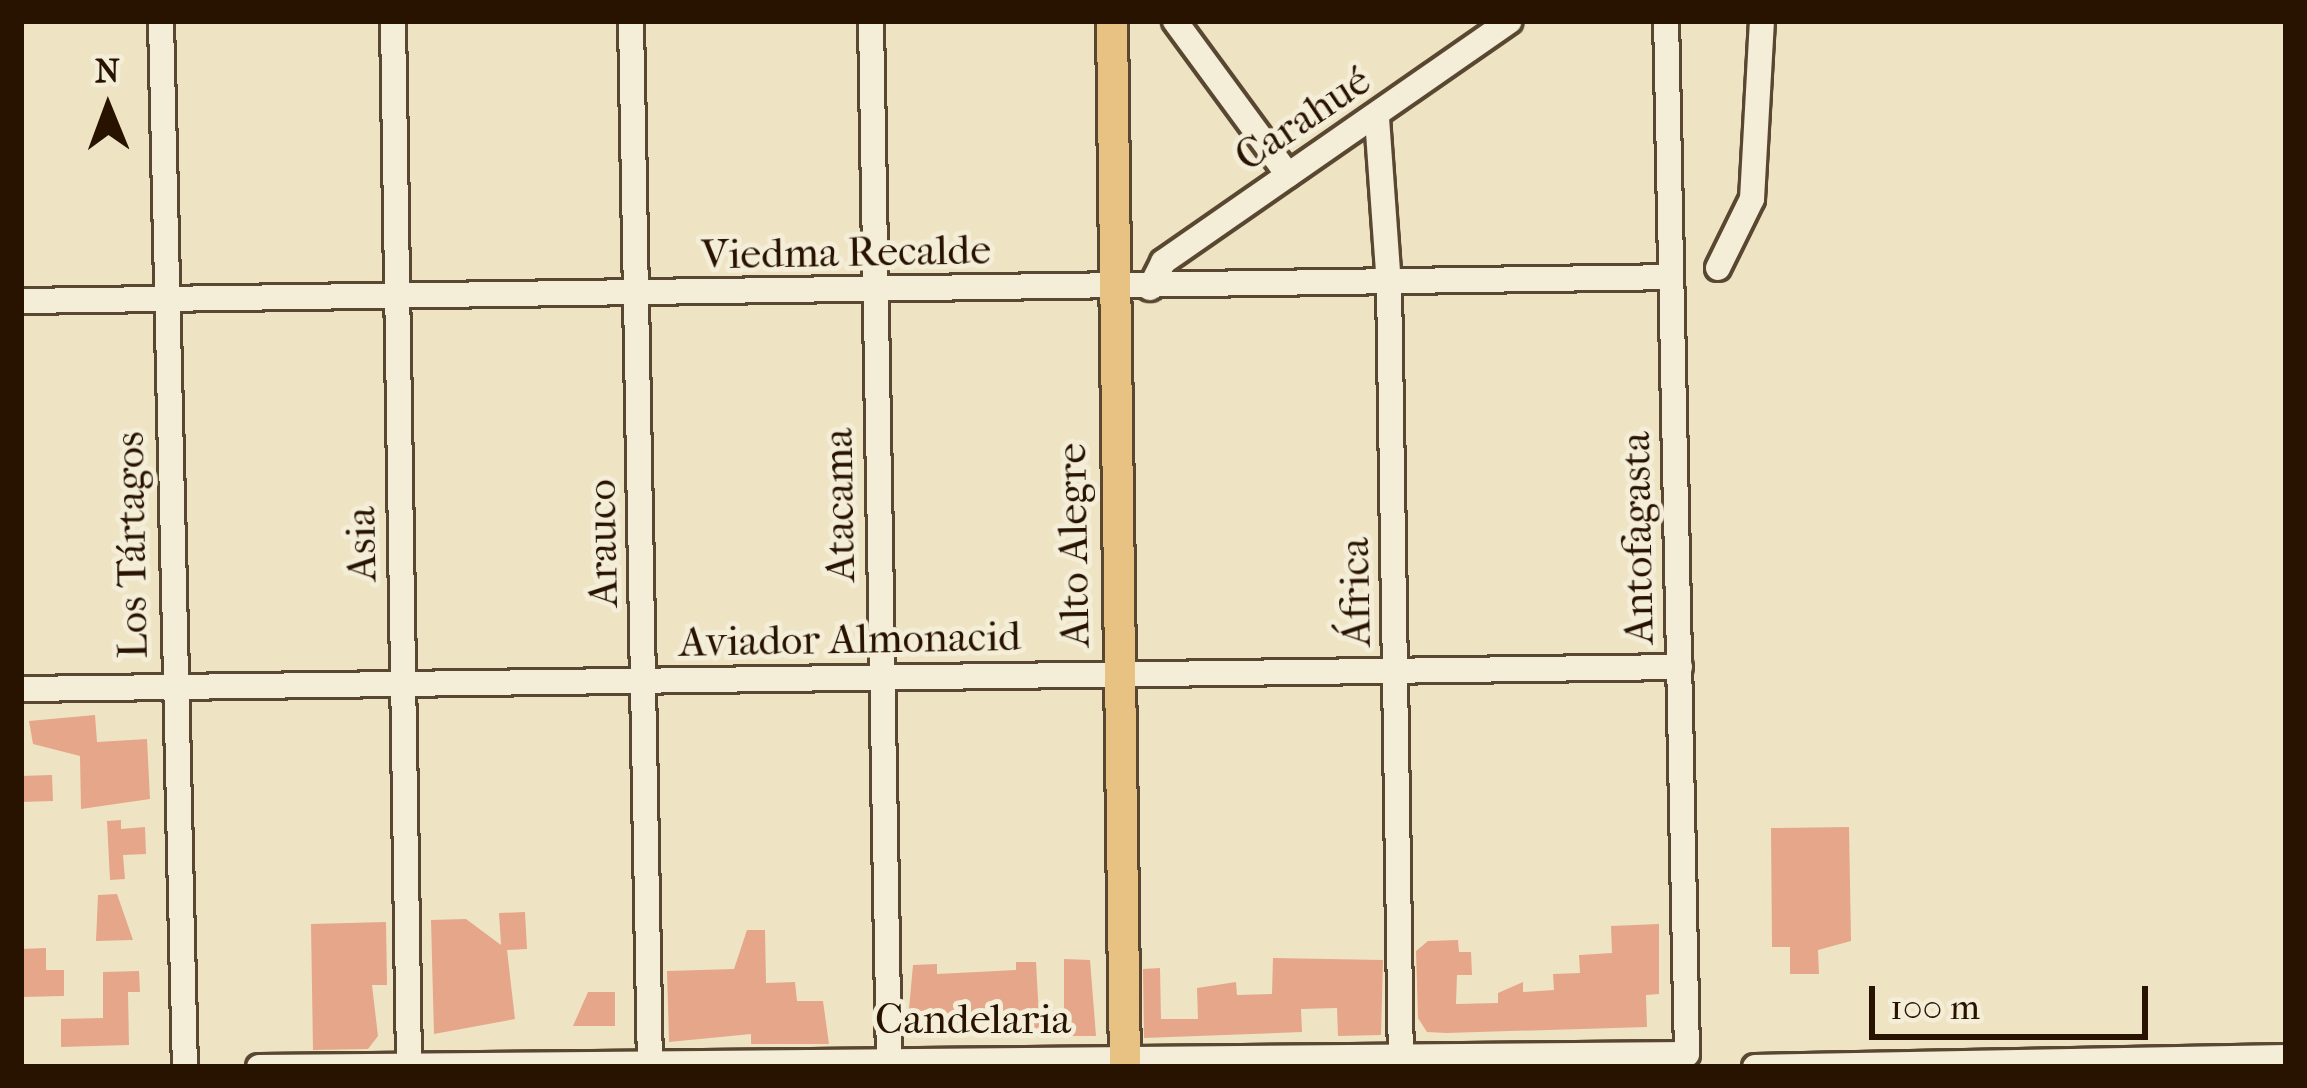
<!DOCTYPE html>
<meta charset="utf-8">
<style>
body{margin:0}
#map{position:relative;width:2307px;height:1088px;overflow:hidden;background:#eee4c3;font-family:"IM FELL French Canon",serif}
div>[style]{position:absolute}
.building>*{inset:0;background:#e5a68a}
.roads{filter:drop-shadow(3px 0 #594731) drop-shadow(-3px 0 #594731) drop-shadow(0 3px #594731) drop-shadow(0 -3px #594731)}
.minor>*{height:24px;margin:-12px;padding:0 12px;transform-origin:12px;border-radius:12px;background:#f4edd8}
.major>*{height:30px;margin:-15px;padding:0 15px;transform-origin:15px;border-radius:15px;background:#e7c282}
span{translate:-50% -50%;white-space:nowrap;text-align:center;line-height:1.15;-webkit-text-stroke:10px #f4edd8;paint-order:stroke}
.street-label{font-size:42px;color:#271300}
.frame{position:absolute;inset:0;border:24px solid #271300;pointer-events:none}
.north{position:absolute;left:48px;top:48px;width:120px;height:120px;-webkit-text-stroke:9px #f4edd8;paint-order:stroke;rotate:359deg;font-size:33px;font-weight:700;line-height:48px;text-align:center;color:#271300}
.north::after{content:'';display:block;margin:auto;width:42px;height:54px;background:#271300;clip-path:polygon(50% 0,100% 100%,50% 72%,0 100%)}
.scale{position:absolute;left:1869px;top:986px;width:279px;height:54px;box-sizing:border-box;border:6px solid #271300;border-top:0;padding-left:15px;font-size:36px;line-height:42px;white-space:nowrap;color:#271300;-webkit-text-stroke:9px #f4edd8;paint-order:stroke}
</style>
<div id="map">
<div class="building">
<div style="clip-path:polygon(95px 715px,97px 742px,147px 739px,150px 799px,81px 809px,80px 756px,33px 744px,29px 721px)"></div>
<div style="clip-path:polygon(52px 775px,53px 801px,21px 802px,21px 776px)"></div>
<div style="clip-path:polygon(121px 820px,121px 829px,145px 827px,146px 854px,123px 855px,125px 879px,110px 880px,107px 821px)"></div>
<div style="clip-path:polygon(1849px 827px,1851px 941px,1818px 950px,1819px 974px,1790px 974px,1790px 947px,1772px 947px,1771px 828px)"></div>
<div style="clip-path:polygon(117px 894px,133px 940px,96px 941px,98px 895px)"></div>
<div style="clip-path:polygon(525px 912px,527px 949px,507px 950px,515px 1019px,434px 1034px,431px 920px,466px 919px,501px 945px,499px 913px)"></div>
<div style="clip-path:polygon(386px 922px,387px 985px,372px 985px,378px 1036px,368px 1049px,313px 1050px,311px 924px)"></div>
<div style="clip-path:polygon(1659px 924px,1659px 994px,1646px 995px,1647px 1027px,1446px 1033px,1427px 1032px,1418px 1018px,1416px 951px,1428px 941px,1458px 940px,1459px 952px,1471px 952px,1472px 975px,1457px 975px,1456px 1004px,1498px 1003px,1498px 993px,1523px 982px,1523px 992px,1554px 990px,1553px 974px,1580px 973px,1579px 955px,1612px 953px,1611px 926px)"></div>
<div style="clip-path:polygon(747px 930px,765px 930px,766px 983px,795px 982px,797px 1001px,823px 1001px,829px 1044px,751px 1044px,751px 1034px,669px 1042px,667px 971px,734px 969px)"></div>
<div style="clip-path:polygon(46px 948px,46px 970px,64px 970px,64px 996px,21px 997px,21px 949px)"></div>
<div style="clip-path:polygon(1273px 958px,1383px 960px,1381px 1035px,1338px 1036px,1337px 1008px,1301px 1009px,1302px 1032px,1144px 1038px,1143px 969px,1160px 968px,1161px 1019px,1198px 1019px,1197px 988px,1236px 982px,1237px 995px,1272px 994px)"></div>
<div style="clip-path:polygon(1064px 959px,1090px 960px,1096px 1036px,1064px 1036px)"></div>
<div style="clip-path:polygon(1016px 962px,1036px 962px,1040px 1036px,907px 1031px,913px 965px,937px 964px,937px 974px,1016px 970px)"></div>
<div style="clip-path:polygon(139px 971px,140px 992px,128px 992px,129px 1045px,61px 1047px,61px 1019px,103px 1018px,103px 972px)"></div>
<div style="clip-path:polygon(588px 992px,615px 992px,615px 1026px,573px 1026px)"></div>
</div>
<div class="roads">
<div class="minor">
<div style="left:161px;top:21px;width:1046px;rotate:88.69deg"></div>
<div style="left:393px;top:21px;width:1044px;rotate:89.12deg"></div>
<div style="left:631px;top:21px;width:1042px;rotate:88.96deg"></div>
<div style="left:871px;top:21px;width:1039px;rotate:89.01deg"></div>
<div style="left:1175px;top:21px;width:191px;rotate:53.7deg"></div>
<div style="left:1377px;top:118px;width:166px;rotate:85.9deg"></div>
<div style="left:1389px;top:284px;width:783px;rotate:89.12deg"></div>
<div style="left:1718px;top:268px;width:77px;rotate:-63.8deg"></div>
<div style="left:1752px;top:199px;width:178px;rotate:-86.8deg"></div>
<div style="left:1150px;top:288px;width:29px;rotate:-63deg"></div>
<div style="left:1163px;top:262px;width:422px;rotate:-34.8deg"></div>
<div style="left:21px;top:301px;width:1650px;rotate:-0.83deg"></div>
<div style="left:21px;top:689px;width:1659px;rotate:-0.76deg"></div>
<div style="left:259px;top:1067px;width:1428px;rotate:-0.52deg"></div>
<div style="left:1687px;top:1054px;width:1033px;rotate:-91.16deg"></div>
<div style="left:1755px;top:1067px;width:531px;rotate:-1.08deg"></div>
</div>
<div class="major">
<div style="left:1112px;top:21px;width:1046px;rotate:89.29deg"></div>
</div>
</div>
<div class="street-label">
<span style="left:1303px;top:119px;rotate:-34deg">Carahué</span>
<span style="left:846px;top:253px;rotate:-1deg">Viedma Recalde</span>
<span style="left:840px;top:505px;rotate:-91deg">Atacama</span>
<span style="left:1638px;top:538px;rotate:-91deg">Antofagasta</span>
<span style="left:603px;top:543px;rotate:-91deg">Arauco</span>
<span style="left:362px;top:544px;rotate:-91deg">Asia</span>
<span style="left:132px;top:545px;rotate:-91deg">Los Tártagos</span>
<span style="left:1074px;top:545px;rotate:-91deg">Alto Alegre</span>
<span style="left:1356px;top:592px;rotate:-91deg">África</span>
<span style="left:850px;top:640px;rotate:-1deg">Aviador Almonacid</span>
<span style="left:973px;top:1020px">Candelaria</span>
</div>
<div class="frame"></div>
<div class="north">N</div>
<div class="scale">100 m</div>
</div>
